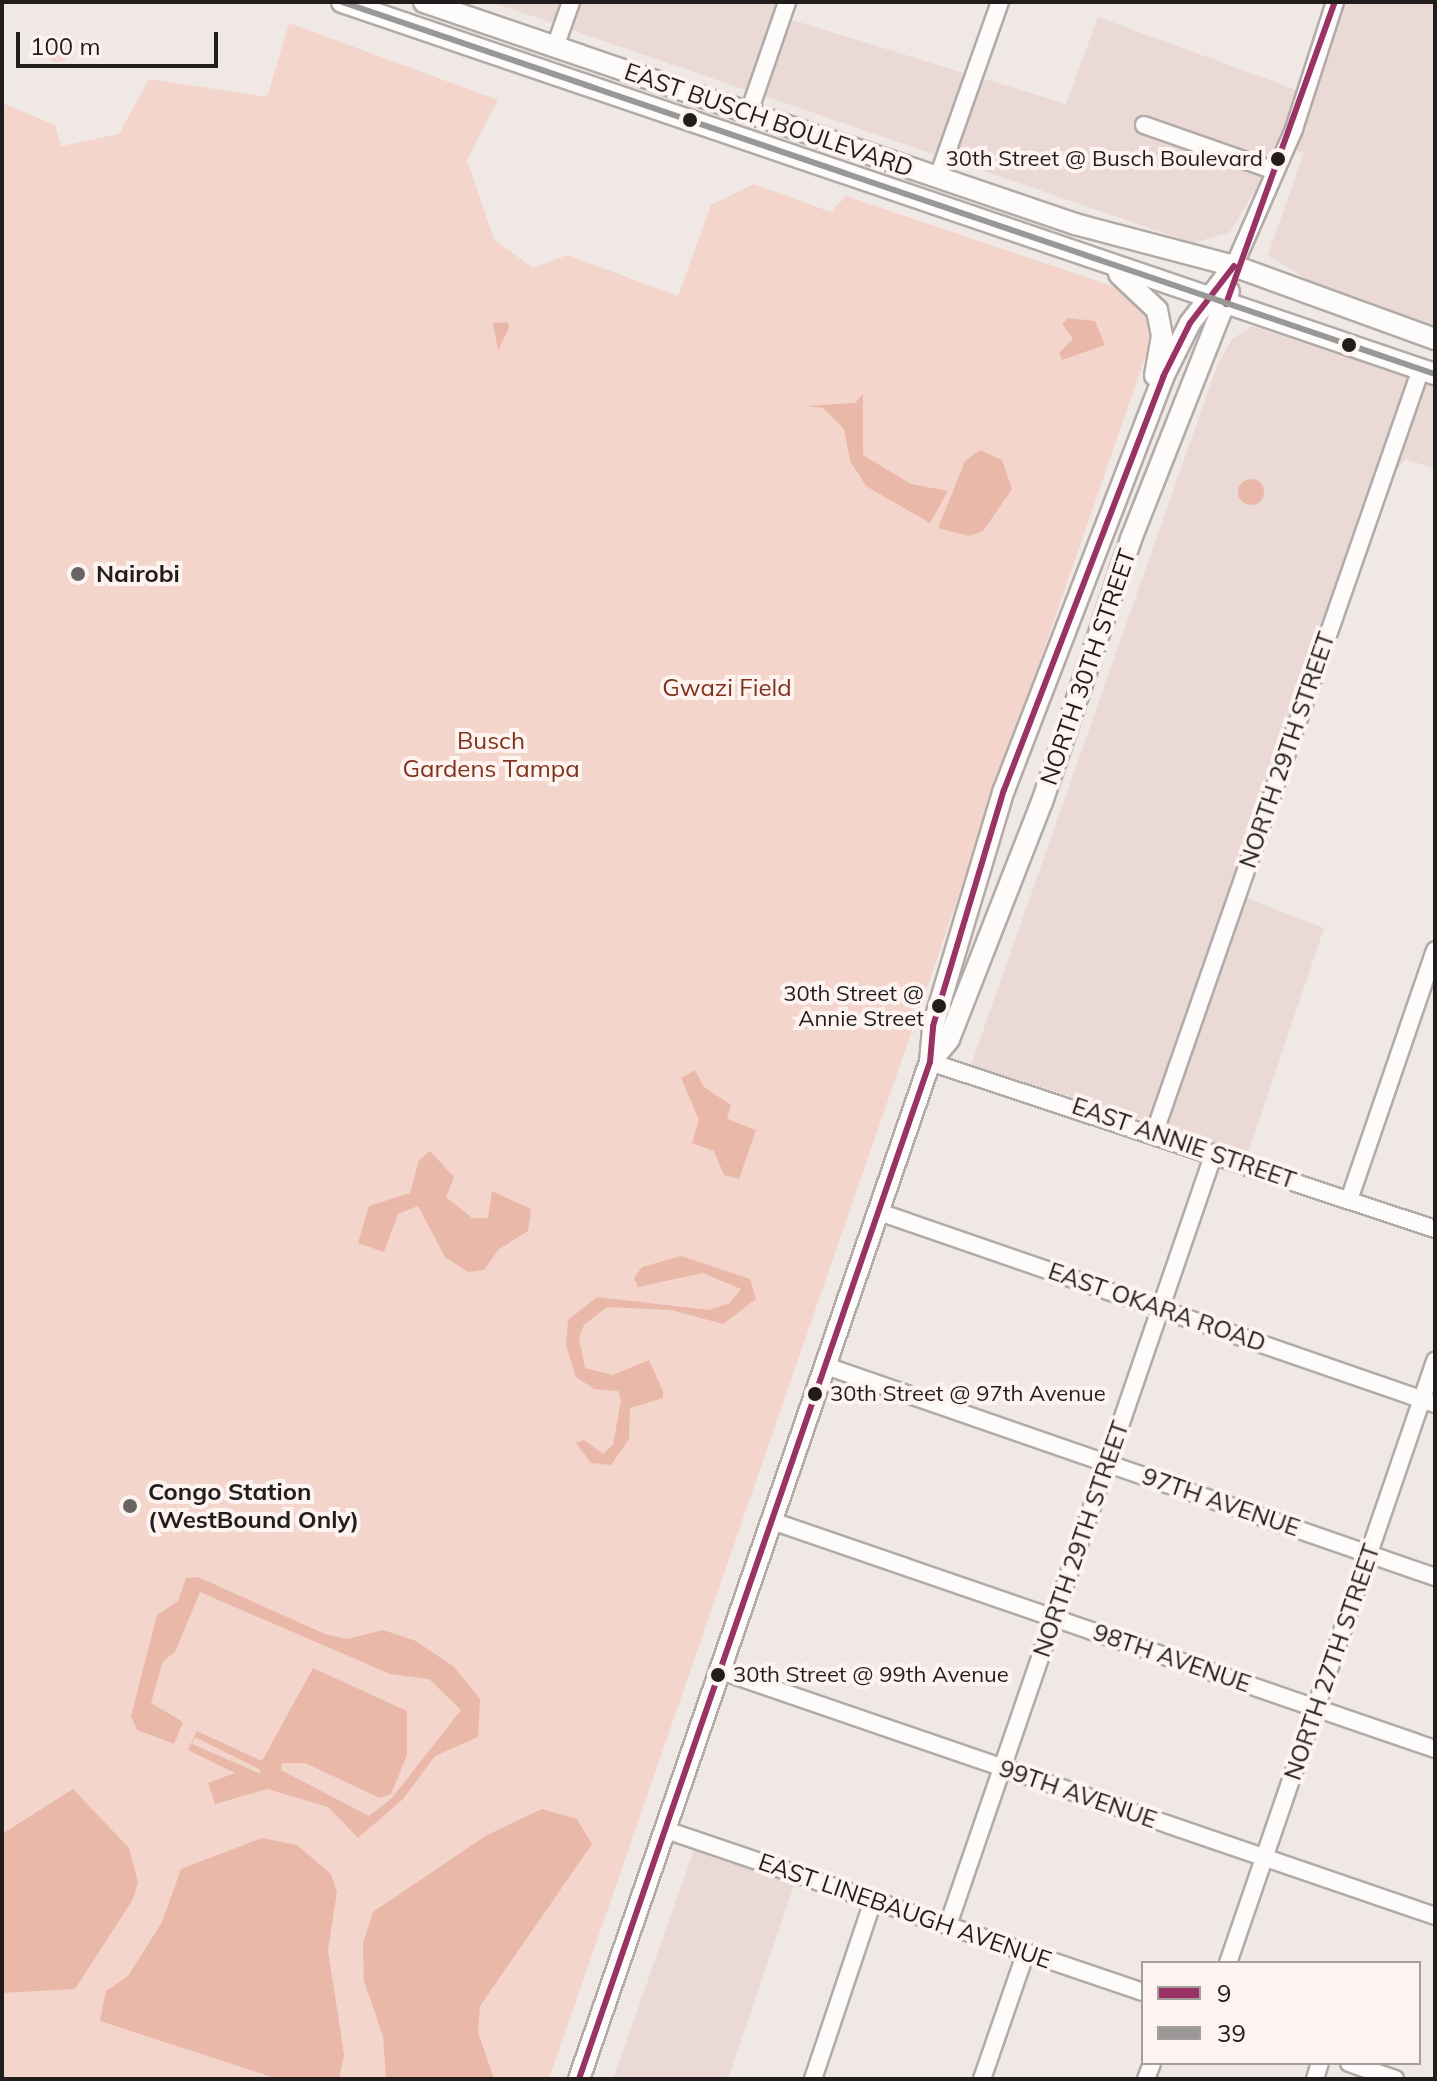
<!DOCTYPE html>
<style>
body{margin:0}
#map{position:relative;width:1437px;height:2081px;overflow:hidden;background:#f0e8e5;font-family:Mulish,sans-serif}
div>[style]{position:absolute}
.built>*{inset:0;background:#ead9d4}
.green>*{inset:0;background:#f4d5cb}
.round{border-radius:50%}
.water>*{inset:0;background:#eab8a9}
.roads{filter:drop-shadow(2px 0 #b1aba9) drop-shadow(-2px 0 #b1aba9) drop-shadow(0 2px #b1aba9) drop-shadow(0 -2px #b1aba9)}
.minor>*{height:16px;margin:-8px;padding:0 8px;transform-origin:8px;border-radius:8px;background:#fdfcfb}
.major>*{height:20px;margin:-10px;padding:0 10px;transform-origin:10px;border-radius:10px;background:#fdfcfb}
.bus-1>*{height:6px;margin:-3px;padding:0 3px;transform-origin:3px;border-radius:3px;background:#936}
.bus-2>*{height:6px;margin:-3px;padding:0 3px;transform-origin:3px;border-radius:3px;background:#999897}
.dots>*{width:22px;height:22px;translate:-50% -50%;box-sizing:border-box;border:4px solid #fdf4f2;border-radius:50%}
span{translate:-50% -50%;white-space:nowrap;text-align:center;line-height:1.15;-webkit-text-stroke:8px #fdf4f2;paint-order:stroke}
.bus-label{font-size:22px;color:#221d1c}
.right{translate:-100% -50%;text-align:right}
.left{translate:0 -50%;text-align:left}
.street-label{font-size:24px;color:#221d1c}
.poi-label{font-size:24px;color:#221d1c;font-weight:700}
.park-label{font-size:24px;color:#81311a}
.frame{position:absolute;inset:0;border:4px solid #221d1c;pointer-events:none}
.legend{position:absolute;left:1141px;top:1961px;width:280px;height:104px;box-sizing:border-box;background:#fdf4f2;border:2px solid #a59e9c;margin:0;padding:10px 14px;list-style:none;font-size:24px;color:#221d1c}
.legend li{display:flex;align-items:center;gap:16px;height:40px}
.legend b{width:40px;border:2px solid #a59e9c}
.scale{position:absolute;left:16px;top:32px;width:202px;height:36px;box-sizing:border-box;border:4px solid #221d1c;border-top:0;padding-left:10px;font-size:24px;line-height:28px;white-space:nowrap;color:#221d1c;-webkit-text-stroke:6px #fdf4f2;paint-order:stroke}
</style>
<div id="map">
<div class="built">
<div style="clip-path:polygon(490px 2px,564px 2px,556px 24px)"></div>
<div style="clip-path:polygon(578px 2px,780px 2px,749px 91px,569px 29px)"></div>
<div style="clip-path:polygon(1343px 2px,1435px 2px,1435px 325px,1311px 282px,1268px 255px,1304px 153px,1293px 149px)"></div>
<div style="clip-path:polygon(1098px 17px,1299px 91px,1273px 160px,1140px 115px,1135px 130px,1265px 174px,1230px 232px,1193px 243px,952px 160px,981px 78px,1066px 104px)"></div>
<div style="clip-path:polygon(789px 19px,967px 74px,939px 156px,762px 95px)"></div>
<div style="clip-path:polygon(1252px 326px,1411px 377px,1151px 1122px,971px 1065px,1216px 369px,1231px 340px)"></div>
<div style="clip-path:polygon(1424px 381px,1435px 385px,1435px 469px,1406px 459px,1396px 471px)"></div>
<div style="clip-path:polygon(1243px 897px,1324px 928px,1247px 1156px,1164px 1126px)"></div>
<div style="clip-path:polygon(695px 1847px,795px 1882px,728px 2079px,613px 2079px)"></div>
</div>
<div class="green">
<div style="clip-path:polygon(289px 23px,498px 100px,467px 160px,494px 239px,533px 268px,567px 255px,678px 296px,711px 205px,754px 184px,831px 212px,846px 196px,1130px 292px,1150px 317px,1148px 349px,549px 2079px,2px 2079px,2px 103px,55px 125px,61px 146px,119px 134px,149px 79px,267px 97px)"></div>
<div class="round" style="left:47px;top:40px;width:22px;height:22px"></div>
</div>
<div class="water">
<div style="clip-path:polygon(1068px 318px,1095px 321px,1105px 345px,1062px 360px,1059px 353px,1073px 339px,1062px 324px)"></div>
<div style="clip-path:polygon(508px 322px,509px 328px,498px 351px,493px 323px)"></div>
<div style="clip-path:polygon(863px 394px,863px 455px,911px 484px,948px 491px,930px 523px,866px 486px,850px 461px,844px 429px,823px 408px,806px 406px,855px 403px)"></div>
<div style="clip-path:polygon(980px 450px,1002px 460px,1012px 489px,983px 531px,969px 536px,938px 528px,965px 461px)"></div>
<div class="round" style="left:1238px;top:479px;width:26px;height:26px"></div>
<div style="clip-path:polygon(695px 1070px,704px 1087px,731px 1105px,727px 1119px,756px 1130px,739px 1179px,724px 1175px,714px 1151px,692px 1143px,699px 1120px,681px 1078px)"></div>
<div style="clip-path:polygon(430px 1151px,454px 1177px,446px 1197px,472px 1218px,488px 1218px,492px 1191px,531px 1209px,528px 1231px,499px 1249px,484px 1270px,468px 1272px,445px 1257px,418px 1206px,398px 1214px,384px 1252px,358px 1243px,369px 1206px,410px 1193px,419px 1160px)"></div>
<div style="clip-path:polygon(681px 1256px,750px 1279px,756px 1299px,723px 1324px,671px 1310px,607px 1307px,584px 1325px,579px 1338px,585px 1368px,613px 1375px,649px 1360px,663px 1391px,663px 1398px,630px 1408px,629px 1439px,611px 1465px,591px 1463px,576px 1443px,584px 1440px,603px 1454px,613px 1445px,621px 1400px,618px 1391px,594px 1389px,576px 1377px,566px 1345px,568px 1320px,597px 1297px,709px 1310px,730px 1303px,741px 1289px,703px 1273px,638px 1287px,634px 1278px,642px 1267px)"></div>
<div style="clip-path:polygon(evenodd,198px 1577px,325px 1634px,347px 1639px,383px 1630px,416px 1641px,454px 1667px,480px 1699px,478px 1737px,435px 1756px,403px 1799px,358px 1838px,328px 1807px,267px 1789px,215px 1804px,208px 1783px,235px 1773px,188px 1750px,197px 1731px,262px 1761px,313px 1668px,407px 1711px,407px 1755px,391px 1794px,380px 1798px,305px 1763px,282px 1763px,281px 1770px,369px 1816px,392px 1798px,461px 1710px,429px 1679px,390px 1674px,200px 1592px,175px 1652px,163px 1661px,151px 1703px,183px 1722px,174px 1744px,137px 1730px,131px 1716px,157px 1615px,178px 1601px,186px 1578px,198px 1577px,195px 1737px,259px 1769px,261px 1774px,192px 1744px,195px 1737px)"></div>
<div style="clip-path:polygon(73px 1789px,129px 1848px,138px 1883px,132px 1901px,75px 1989px,2px 1993px,2px 1834px)"></div>
<div style="clip-path:polygon(542px 1809px,577px 1819px,592px 1844px,480px 2006px,478px 2032px,494px 2079px,386px 2079px,383px 2036px,364px 1981px,363px 1943px,373px 1912px,487px 1835px)"></div>
<div style="clip-path:polygon(262px 1838px,297px 1845px,331px 1874px,337px 1892px,328px 1950px,344px 2055px,339px 2079px,278px 2079px,100px 2021px,106px 1991px,128px 1976px,162px 1922px,181px 1869px)"></div>
</div>
<div class="roads">
<div class="minor">
<div style="left:555px;top:47px;width:48px;rotate:-70.4deg"></div>
<div style="left:749px;top:112px;width:116px;rotate:-70.9deg"></div>
<div style="left:1144px;top:125px;width:139px;rotate:19.3deg"></div>
<div style="left:938px;top:177px;width:186px;rotate:-70.5deg"></div>
<div style="left:1234px;top:266px;width:150px;rotate:-66.3deg"></div>
<div style="left:1294px;top:129px;width:133px;rotate:-72.1deg"></div>
<div style="left:930px;top:1062px;width:532px;rotate:18.3deg"></div>
<div style="left:1155px;top:1131px;width:807px;rotate:-70.76deg"></div>
<div style="left:1349px;top:1200px;width:264px;rotate:-71deg"></div>
<div style="left:879px;top:1212px;width:588px;rotate:19.05deg"></div>
<div style="left:826px;top:1366px;width:645px;rotate:19.11deg"></div>
<div style="left:772px;top:1521px;width:701px;rotate:18.98deg"></div>
<div style="left:721px;top:1671px;width:755px;rotate:18.94deg"></div>
<div style="left:666px;top:1830px;width:504px;rotate:18.76deg"></div>
<div style="left:948px;top:1925px;width:817px;rotate:-70.99deg"></div>
<div style="left:1228px;top:1963px;width:637px;rotate:-71.02deg"></div>
<div style="left:1349px;top:2063px;width:49px;rotate:19.2deg"></div>
<div style="left:813px;top:2079px;width:188px;rotate:-71.4deg"></div>
<div style="left:982px;top:2079px;width:134px;rotate:-70.9deg"></div>
<div style="left:1146px;top:2079px;width:17px;rotate:-69deg"></div>
<div style="left:1315px;top:2079px;width:17px;rotate:-73deg"></div>
</div>
<div class="major">
<div style="left:342px;top:2px;width:1155px;rotate:18.8deg"></div>
<div style="left:424px;top:2px;width:688px;rotate:18.83deg"></div>
<div style="left:1075px;top:224px;width:164px;rotate:14.8deg"></div>
<div style="left:1234px;top:266px;width:214px;rotate:20deg"></div>
<div style="left:1119px;top:274px;width:52px;rotate:43.5deg"></div>
<div style="left:1157px;top:310px;width:26px;rotate:79deg"></div>
<div style="left:1162px;top:336px;width:40px;rotate:100deg"></div>
<div style="left:930px;top:1062px;width:30px;rotate:-50deg"></div>
<div style="left:949px;top:1039px;width:255px;rotate:-68.6deg"></div>
<div style="left:1042px;top:802px;width:278px;rotate:-71.3deg"></div>
<div style="left:1131px;top:539px;width:266px;rotate:-68.4deg"></div>
<div style="left:579px;top:2079px;width:1076px;rotate:-70.96deg"></div>
<div style="left:930px;top:1062px;width:36px;rotate:-85deg"></div>
<div style="left:933px;top:1026px;width:246px;rotate:-73.3deg"></div>
<div style="left:1004px;top:790px;width:443px;rotate:-68.9deg"></div>
<div style="left:1163px;top:377px;width:60px;rotate:-63.4deg"></div>
<div style="left:1190px;top:323px;width:72px;rotate:-52.3deg"></div>
</div>
</div>
<div class="bus-1">
<div style="left:1226px;top:304px;width:321px;rotate:-70.2deg"></div>
<div style="left:579px;top:2079px;width:1076px;rotate:-70.96deg"></div>
<div style="left:930px;top:1062px;width:36px;rotate:-85deg"></div>
<div style="left:933px;top:1026px;width:246px;rotate:-73.3deg"></div>
<div style="left:1004px;top:790px;width:443px;rotate:-68.9deg"></div>
<div style="left:1163px;top:377px;width:60px;rotate:-63.4deg"></div>
<div style="left:1190px;top:323px;width:72px;rotate:-52.3deg"></div>
</div>
<div class="bus-2">
<div style="left:342px;top:2px;width:1155px;rotate:18.8deg"></div>
</div>
<div class="dots">
<div style="left:690px;top:120px;background:#221d1c"></div>
<div style="left:1278px;top:159px;background:#221d1c"></div>
<div style="left:1349px;top:345px;background:#221d1c"></div>
<div style="left:78px;top:574px;background:#6a6462"></div>
<div style="left:939px;top:1006px;background:#221d1c"></div>
<div style="left:815px;top:1394px;background:#221d1c"></div>
<div style="left:130px;top:1506px;background:#6a6462"></div>
<div style="left:718px;top:1675px;background:#221d1c"></div>
</div>
<div class="bus-label">
<span class="right" style="left:1263px;top:159px">30th Street @ Busch Boulevard</span>
<span class="right" style="left:924px;top:1006px">30th Street @<br>Annie Street</span>
<span class="left" style="left:830px;top:1394px">30th Street @ 97th Avenue</span>
<span class="left" style="left:733px;top:1675px">30th Street @ 99th Avenue</span>
</div>
<div class="street-label">
<span style="left:769px;top:120px;rotate:19deg">EAST BUSCH BOULEVARD</span>
<span style="left:1088px;top:667px;rotate:-71deg">NORTH 30TH STREET</span>
<span style="left:1287px;top:750px;rotate:-71deg">NORTH 29TH STREET</span>
<span style="left:1184px;top:1143px;rotate:19deg">EAST ANNIE STREET</span>
<span style="left:1157px;top:1307px;rotate:19deg">EAST OKARA ROAD</span>
<span style="left:1221px;top:1502px;rotate:19deg">97TH AVENUE</span>
<span style="left:1081px;top:1539px;rotate:-71deg">NORTH 29TH STREET</span>
<span style="left:1172px;top:1658px;rotate:19deg">98TH AVENUE</span>
<span style="left:1332px;top:1662px;rotate:-71deg">NORTH 27TH STREET</span>
<span style="left:1078px;top:1794px;rotate:19deg">99TH AVENUE</span>
<span style="left:905px;top:1911px;rotate:19deg">EAST LINEBAUGH AVENUE</span>
</div>
<div class="poi-label">
<span class="left" style="left:96px;top:574px">Nairobi</span>
<span class="left" style="left:148px;top:1506px">Congo Station<br>(WestBound Only)</span>
</div>
<div class="park-label">
<span style="left:727px;top:688px">Gwazi Field</span>
<span style="left:491px;top:755px">Busch<br>Gardens Tampa</span>
</div>
<div class="frame"></div>
<ul class="legend">
<li><b style="height:10px;background:#936"></b>9</li>
<li><b style="height:10px;background:#999897"></b>39</li>
</ul>
<div class="scale">100 m</div>
</div>
